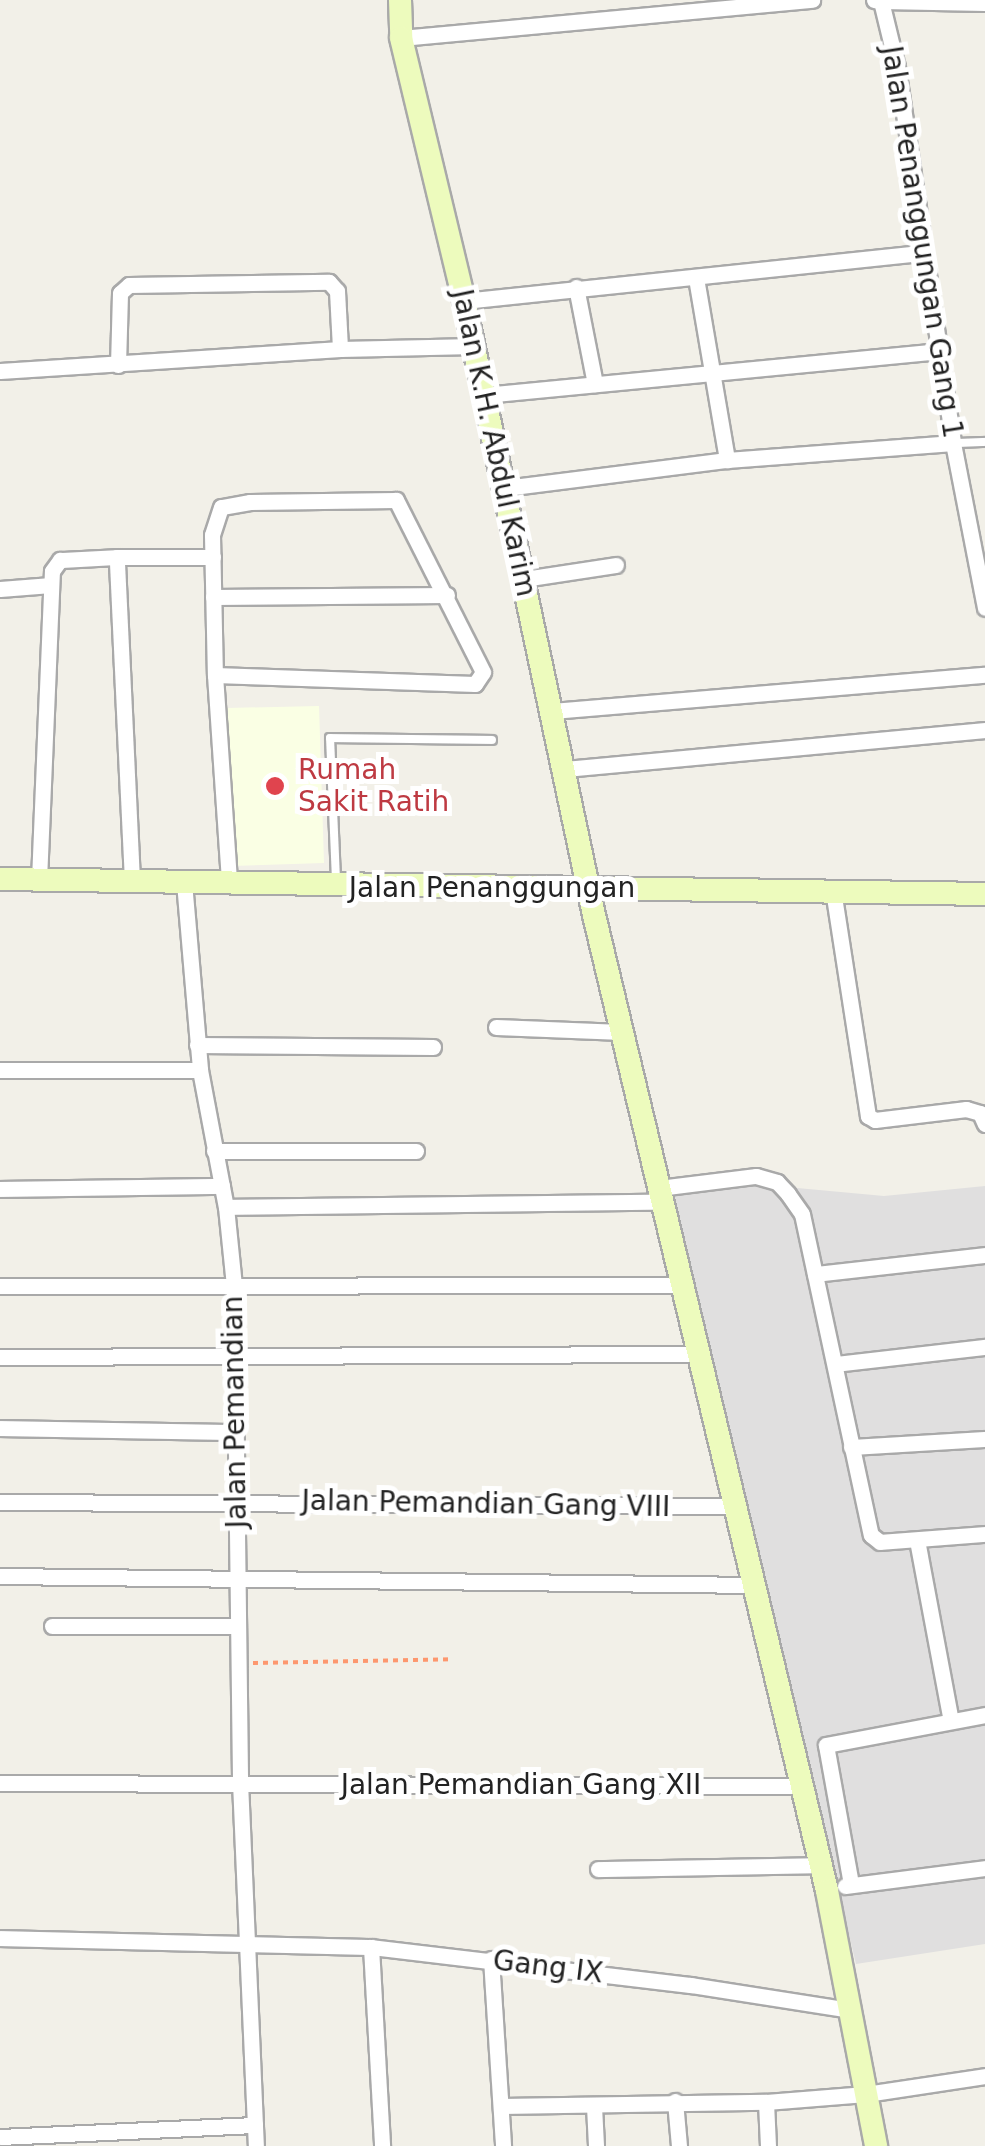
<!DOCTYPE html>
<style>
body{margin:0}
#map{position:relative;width:985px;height:2146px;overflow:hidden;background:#f2f0e8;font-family:"DejaVu Sans",sans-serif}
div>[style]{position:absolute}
.residential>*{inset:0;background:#e0dfdf}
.education>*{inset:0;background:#faffe4}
.path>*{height:4px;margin-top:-2px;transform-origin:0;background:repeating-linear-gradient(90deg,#fd976e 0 5px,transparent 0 10px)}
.roads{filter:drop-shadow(2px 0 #a9a9a9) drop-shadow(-2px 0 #a9a9a9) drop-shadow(0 2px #a9a9a9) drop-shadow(0 -2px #a9a9a9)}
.lane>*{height:8px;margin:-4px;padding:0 4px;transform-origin:4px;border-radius:4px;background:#fff}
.street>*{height:15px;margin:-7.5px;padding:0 7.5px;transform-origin:7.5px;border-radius:7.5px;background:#fff}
.secondary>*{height:22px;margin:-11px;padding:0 11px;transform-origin:11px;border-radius:11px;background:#edfbbd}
.dots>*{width:28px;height:28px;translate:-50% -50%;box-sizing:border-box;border:5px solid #fff;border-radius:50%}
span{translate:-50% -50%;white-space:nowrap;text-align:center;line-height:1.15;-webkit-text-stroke:10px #fff;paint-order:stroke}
.street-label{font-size:28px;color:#222}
.health-label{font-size:28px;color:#be3a42}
.left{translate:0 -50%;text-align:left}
</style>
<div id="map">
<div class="residential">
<div style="clip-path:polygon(732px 1182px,884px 1196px,985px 1186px,985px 1944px,856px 1964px,673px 1194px)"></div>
</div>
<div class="education">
<div style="clip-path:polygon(319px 706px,324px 863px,231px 866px,227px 708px)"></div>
</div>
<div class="path">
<div style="left:253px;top:1663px;width:200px;rotate:-1.1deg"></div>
</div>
<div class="roads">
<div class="lane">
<div style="left:955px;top:443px;width:30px;rotate:-2deg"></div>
<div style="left:336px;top:880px;width:142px;rotate:-92.4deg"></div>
<div style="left:330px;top:738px;width:162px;rotate:0.7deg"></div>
</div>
<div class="street">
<div style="left:874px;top:0;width:7px;rotate:8deg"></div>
<div style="left:881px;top:1px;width:68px;rotate:76.4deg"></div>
<div style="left:897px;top:67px;width:380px;rotate:81.5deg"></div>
<div style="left:953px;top:443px;width:168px;rotate:79deg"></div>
<div style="left:881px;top:1px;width:104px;rotate:1.1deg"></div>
<div style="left:401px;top:38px;width:413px;rotate:-5.3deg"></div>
<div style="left:696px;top:278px;width:185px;rotate:80.3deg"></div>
<div style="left:576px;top:287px;width:99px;rotate:78.9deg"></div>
<div style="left:464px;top:301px;width:461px;rotate:-6deg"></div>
<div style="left:118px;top:365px;width:72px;rotate:-88.4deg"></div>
<div style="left:120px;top:293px;width:12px;rotate:-42deg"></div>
<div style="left:129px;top:285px;width:200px;rotate:-0.9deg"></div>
<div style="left:329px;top:282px;width:12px;rotate:48deg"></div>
<div style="left:337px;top:291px;width:58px;rotate:87deg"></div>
<div style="left:0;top:371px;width:341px;rotate:-3.7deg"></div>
<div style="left:340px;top:349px;width:134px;rotate:-1.3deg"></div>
<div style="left:484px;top:395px;width:456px;rotate:-5.5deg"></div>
<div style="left:505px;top:488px;width:224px;rotate:-7.2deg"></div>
<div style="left:727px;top:460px;width:227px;rotate:-4.3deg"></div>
<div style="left:524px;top:579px;width:93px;rotate:-8.7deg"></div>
<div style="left:0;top:589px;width:51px;rotate:-4.5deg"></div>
<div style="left:213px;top:597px;width:234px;rotate:-0.5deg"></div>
<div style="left:215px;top:675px;width:260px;rotate:2deg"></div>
<div style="left:475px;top:684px;width:14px;rotate:-56deg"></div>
<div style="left:483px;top:672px;width:193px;rotate:-116.8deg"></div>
<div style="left:396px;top:500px;width:146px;rotate:179.2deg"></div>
<div style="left:250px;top:502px;width:29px;rotate:170deg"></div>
<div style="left:221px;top:507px;width:29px;rotate:108deg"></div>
<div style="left:212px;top:535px;width:140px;rotate:88.8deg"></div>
<div style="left:215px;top:675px;width:207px;rotate:86.1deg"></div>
<div style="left:552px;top:711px;width:434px;rotate:-4.8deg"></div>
<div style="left:565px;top:769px;width:422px;rotate:-5.3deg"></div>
<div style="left:39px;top:880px;width:309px;rotate:-87.6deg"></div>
<div style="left:52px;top:571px;width:14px;rotate:-54deg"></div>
<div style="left:60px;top:560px;width:57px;rotate:-3deg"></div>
<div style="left:132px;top:881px;width:324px;rotate:-92.7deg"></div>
<div style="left:117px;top:557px;width:96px"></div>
<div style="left:184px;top:882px;width:189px;rotate:85.1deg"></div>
<div style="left:200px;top:1070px;width:139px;rotate:79.3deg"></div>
<div style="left:226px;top:1207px;width:79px;rotate:84.2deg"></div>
<div style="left:234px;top:1286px;width:496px;rotate:89.3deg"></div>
<div style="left:240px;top:1782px;width:364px;rotate:87.5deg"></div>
<div style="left:833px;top:890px;width:229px;rotate:81.2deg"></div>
<div style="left:868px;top:1116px;width:8px;rotate:30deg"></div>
<div style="left:875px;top:1120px;width:92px;rotate:-6.9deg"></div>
<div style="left:966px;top:1109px;width:15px;rotate:16deg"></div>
<div style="left:980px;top:1113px;width:12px;rotate:66deg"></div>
<div style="left:496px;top:1027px;width:126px;rotate:2.3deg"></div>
<div style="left:197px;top:1045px;width:236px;rotate:0.5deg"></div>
<div style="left:0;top:1070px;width:200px"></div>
<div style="left:214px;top:1151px;width:202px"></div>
<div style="left:659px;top:1188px;width:98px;rotate:-7.1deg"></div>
<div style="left:756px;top:1176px;width:22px;rotate:16deg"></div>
<div style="left:777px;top:1182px;width:16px;rotate:47deg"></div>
<div style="left:788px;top:1194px;width:24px;rotate:55deg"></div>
<div style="left:802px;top:1214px;width:328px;rotate:77.9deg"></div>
<div style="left:871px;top:1535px;width:11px;rotate:38deg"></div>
<div style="left:880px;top:1542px;width:105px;rotate:-4.4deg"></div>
<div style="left:0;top:1189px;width:222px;rotate:-0.8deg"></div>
<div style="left:226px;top:1207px;width:437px;rotate:-0.7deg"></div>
<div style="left:815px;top:1274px;width:171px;rotate:-6.4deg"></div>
<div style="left:0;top:1286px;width:683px;rotate:-0.08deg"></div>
<div style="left:0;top:1357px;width:698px;rotate:-0.25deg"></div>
<div style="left:835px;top:1364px;width:151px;rotate:-6.5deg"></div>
<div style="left:0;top:1428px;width:235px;rotate:1deg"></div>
<div style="left:851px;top:1447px;width:134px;rotate:-3.4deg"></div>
<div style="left:0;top:1502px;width:735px;rotate:0.31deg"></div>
<div style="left:917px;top:1540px;width:184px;rotate:79.4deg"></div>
<div style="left:0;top:1576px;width:754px;rotate:0.68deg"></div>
<div style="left:52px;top:1626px;width:185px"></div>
<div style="left:0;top:1783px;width:802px;rotate:0.21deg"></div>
<div style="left:598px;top:1869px;width:223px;rotate:-1deg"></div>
<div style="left:851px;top:1884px;width:141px;rotate:-100.2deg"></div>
<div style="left:826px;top:1745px;width:162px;rotate:-10.7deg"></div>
<div style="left:845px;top:1886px;width:141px;rotate:-7.3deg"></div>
<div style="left:0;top:1938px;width:371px;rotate:1.4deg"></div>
<div style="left:371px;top:1947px;width:322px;rotate:6.8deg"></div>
<div style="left:691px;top:1985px;width:161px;rotate:8.9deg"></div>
<div style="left:371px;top:1947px;width:199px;rotate:86.8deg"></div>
<div style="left:491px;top:1959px;width:187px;rotate:86.3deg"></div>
<div style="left:675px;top:2101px;width:45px;rotate:84.9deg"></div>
<div style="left:766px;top:2102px;width:100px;rotate:-4.6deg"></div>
<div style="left:866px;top:2094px;width:120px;rotate:-8.6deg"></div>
<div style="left:501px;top:2106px;width:265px;rotate:-0.9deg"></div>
<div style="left:766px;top:2102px;width:44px;rotate:87.4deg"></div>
<div style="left:594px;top:2106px;width:40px;rotate:87.1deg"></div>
<div style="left:0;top:2137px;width:255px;rotate:-2.7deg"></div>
</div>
<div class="secondary">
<div style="left:400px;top:0;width:38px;rotate:88deg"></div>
<div style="left:401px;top:38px;width:270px;rotate:76.5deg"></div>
<div style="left:464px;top:301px;width:628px;rotate:78.05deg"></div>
<div style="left:594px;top:915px;width:1003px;rotate:76.57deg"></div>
<div style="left:827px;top:1891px;width:260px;rotate:79.1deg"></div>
<div style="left:0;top:879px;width:985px;rotate:0.87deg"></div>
</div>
</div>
<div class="dots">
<div style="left:275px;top:786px;background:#e0444e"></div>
</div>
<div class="street-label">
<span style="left:922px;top:242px;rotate:81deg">Jalan Penanggungan Gang 1</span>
<span style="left:494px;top:443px;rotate:78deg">Jalan K.H. Abdul Karim</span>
<span style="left:492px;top:888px">Jalan Penanggungan</span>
<span style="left:235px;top:1412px;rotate:-91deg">Jalan Pemandian</span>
<span style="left:486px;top:1504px;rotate:1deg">Jalan Pemandian Gang VIII</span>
<span style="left:521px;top:1785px">Jalan Pemandian Gang XII</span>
<span style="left:548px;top:1967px;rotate:7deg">Gang IX</span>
</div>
<div class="health-label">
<span class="left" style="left:298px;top:786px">Rumah<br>Sakit Ratih</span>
</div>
</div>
